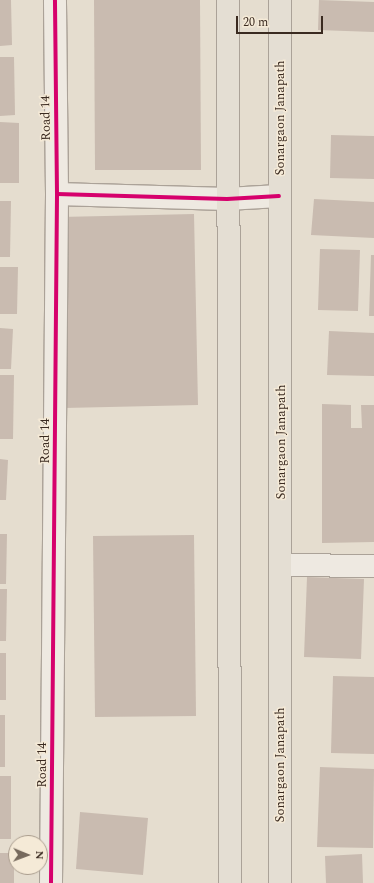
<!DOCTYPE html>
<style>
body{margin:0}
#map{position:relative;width:374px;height:883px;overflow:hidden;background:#e5ddcf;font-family:Spectral,serif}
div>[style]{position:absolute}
.building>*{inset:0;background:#c9bbb0}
.roads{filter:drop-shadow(1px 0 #aba298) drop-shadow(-1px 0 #aba298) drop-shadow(0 1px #aba298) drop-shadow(0 -1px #aba298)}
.minor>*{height:22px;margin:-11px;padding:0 11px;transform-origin:11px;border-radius:11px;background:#eee9e1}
.major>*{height:22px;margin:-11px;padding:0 11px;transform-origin:11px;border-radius:11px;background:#e4ded3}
.cycleway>*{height:4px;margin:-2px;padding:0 2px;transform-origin:2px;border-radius:2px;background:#d6006c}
span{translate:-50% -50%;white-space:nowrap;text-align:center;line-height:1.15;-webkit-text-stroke:3px #f5ead7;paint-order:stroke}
.street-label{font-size:13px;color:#3a2a20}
.north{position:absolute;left:8px;top:835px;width:40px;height:40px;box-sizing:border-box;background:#f5ead7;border:1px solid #aa9d8e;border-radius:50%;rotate:91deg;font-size:11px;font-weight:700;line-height:16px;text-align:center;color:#3a2a20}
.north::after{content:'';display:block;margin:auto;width:14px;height:18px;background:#76695d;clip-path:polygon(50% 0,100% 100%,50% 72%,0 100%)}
.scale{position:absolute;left:236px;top:16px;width:87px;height:18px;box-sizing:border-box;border:2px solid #3a2a20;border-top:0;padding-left:5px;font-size:12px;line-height:14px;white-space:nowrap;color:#3a2a20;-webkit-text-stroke:3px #f5ead7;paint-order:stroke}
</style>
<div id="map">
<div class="building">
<div style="clip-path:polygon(0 0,11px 0,12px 45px,0 46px)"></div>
<div style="clip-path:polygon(94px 0,200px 0,201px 170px,95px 170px)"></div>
<div style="clip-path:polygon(319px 0,374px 2px,374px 32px,318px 30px)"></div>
<div style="clip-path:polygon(0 57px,14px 57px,15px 115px,0 116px)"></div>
<div style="clip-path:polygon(0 122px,19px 123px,19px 183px,0 183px)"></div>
<div style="clip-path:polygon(331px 135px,374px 136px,374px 179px,330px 178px)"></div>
<div style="clip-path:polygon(314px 199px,374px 202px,374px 238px,311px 235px)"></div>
<div style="clip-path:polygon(0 201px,11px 201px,10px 257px,0 257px)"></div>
<div style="clip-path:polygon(194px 214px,198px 405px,64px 408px,60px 217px)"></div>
<div style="clip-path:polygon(320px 249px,360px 250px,358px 311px,318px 310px)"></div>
<div style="clip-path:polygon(371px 255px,374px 255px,374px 316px,369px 316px)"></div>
<div style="clip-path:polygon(0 267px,18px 267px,17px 314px,0 314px)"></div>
<div style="clip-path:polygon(0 328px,13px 329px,11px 369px,0 369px)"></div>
<div style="clip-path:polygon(329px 331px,374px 333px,374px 376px,327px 375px)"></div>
<div style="clip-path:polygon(0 375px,14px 375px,13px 439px,0 439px)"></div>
<div style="clip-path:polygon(322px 404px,351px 405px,351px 428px,362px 428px,361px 405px,374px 405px,374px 542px,322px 543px)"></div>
<div style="clip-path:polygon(0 459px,8px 460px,6px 500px,0 500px)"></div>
<div style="clip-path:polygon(0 534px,7px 534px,6px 584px,0 584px)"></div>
<div style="clip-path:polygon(194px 535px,196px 716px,95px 717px,93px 536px)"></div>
<div style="clip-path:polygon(307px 577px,364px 579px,361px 659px,304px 657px)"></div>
<div style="clip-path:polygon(0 589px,7px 589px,6px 641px,0 641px)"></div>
<div style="clip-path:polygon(0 653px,6px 653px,6px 700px,0 700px)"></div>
<div style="clip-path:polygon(333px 676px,374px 677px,374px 754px,331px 753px)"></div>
<div style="clip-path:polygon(0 715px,5px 715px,5px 767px,0 767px)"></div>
<div style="clip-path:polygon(320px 767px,374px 769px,373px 848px,317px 847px)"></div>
<div style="clip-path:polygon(0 776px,11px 776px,11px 839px,0 839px)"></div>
<div style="clip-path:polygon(80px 812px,148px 818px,143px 875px,76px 869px)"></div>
<div style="clip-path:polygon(0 853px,14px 853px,14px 883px,0 883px)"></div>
<div style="clip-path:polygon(362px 854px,363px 883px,326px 883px,325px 856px)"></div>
</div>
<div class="roads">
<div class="minor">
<div style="left:57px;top:194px;width:170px;rotate:1.7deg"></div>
<div style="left:227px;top:199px;width:52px;rotate:-3.3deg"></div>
<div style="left:281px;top:565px;width:93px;rotate:0.6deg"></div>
<div style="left:51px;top:883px;width:689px;rotate:-89.5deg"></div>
<div style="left:57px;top:194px;width:194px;rotate:-90.6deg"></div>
</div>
<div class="major">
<div style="left:228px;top:0;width:883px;rotate:89.87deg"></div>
<div style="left:280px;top:883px;width:883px;rotate:-90deg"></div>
</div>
</div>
<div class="cycleway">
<div style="left:57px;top:194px;width:170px;rotate:1.7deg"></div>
<div style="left:227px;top:199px;width:52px;rotate:-3.3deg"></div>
<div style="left:51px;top:883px;width:689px;rotate:-89.5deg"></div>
<div style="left:57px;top:194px;width:194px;rotate:-90.6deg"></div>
</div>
<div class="street-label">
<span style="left:46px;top:118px;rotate:-91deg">Road 14</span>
<span style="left:280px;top:118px;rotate:-90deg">Sonargaon Janapath</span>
<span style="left:45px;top:441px;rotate:-90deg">Road 14</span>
<span style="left:281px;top:442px;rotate:-90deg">Sonargaon Janapath</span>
<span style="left:42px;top:765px;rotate:-90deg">Road 14</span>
<span style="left:280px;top:765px;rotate:-90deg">Sonargaon Janapath</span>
</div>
<div class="north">N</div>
<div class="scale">20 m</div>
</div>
